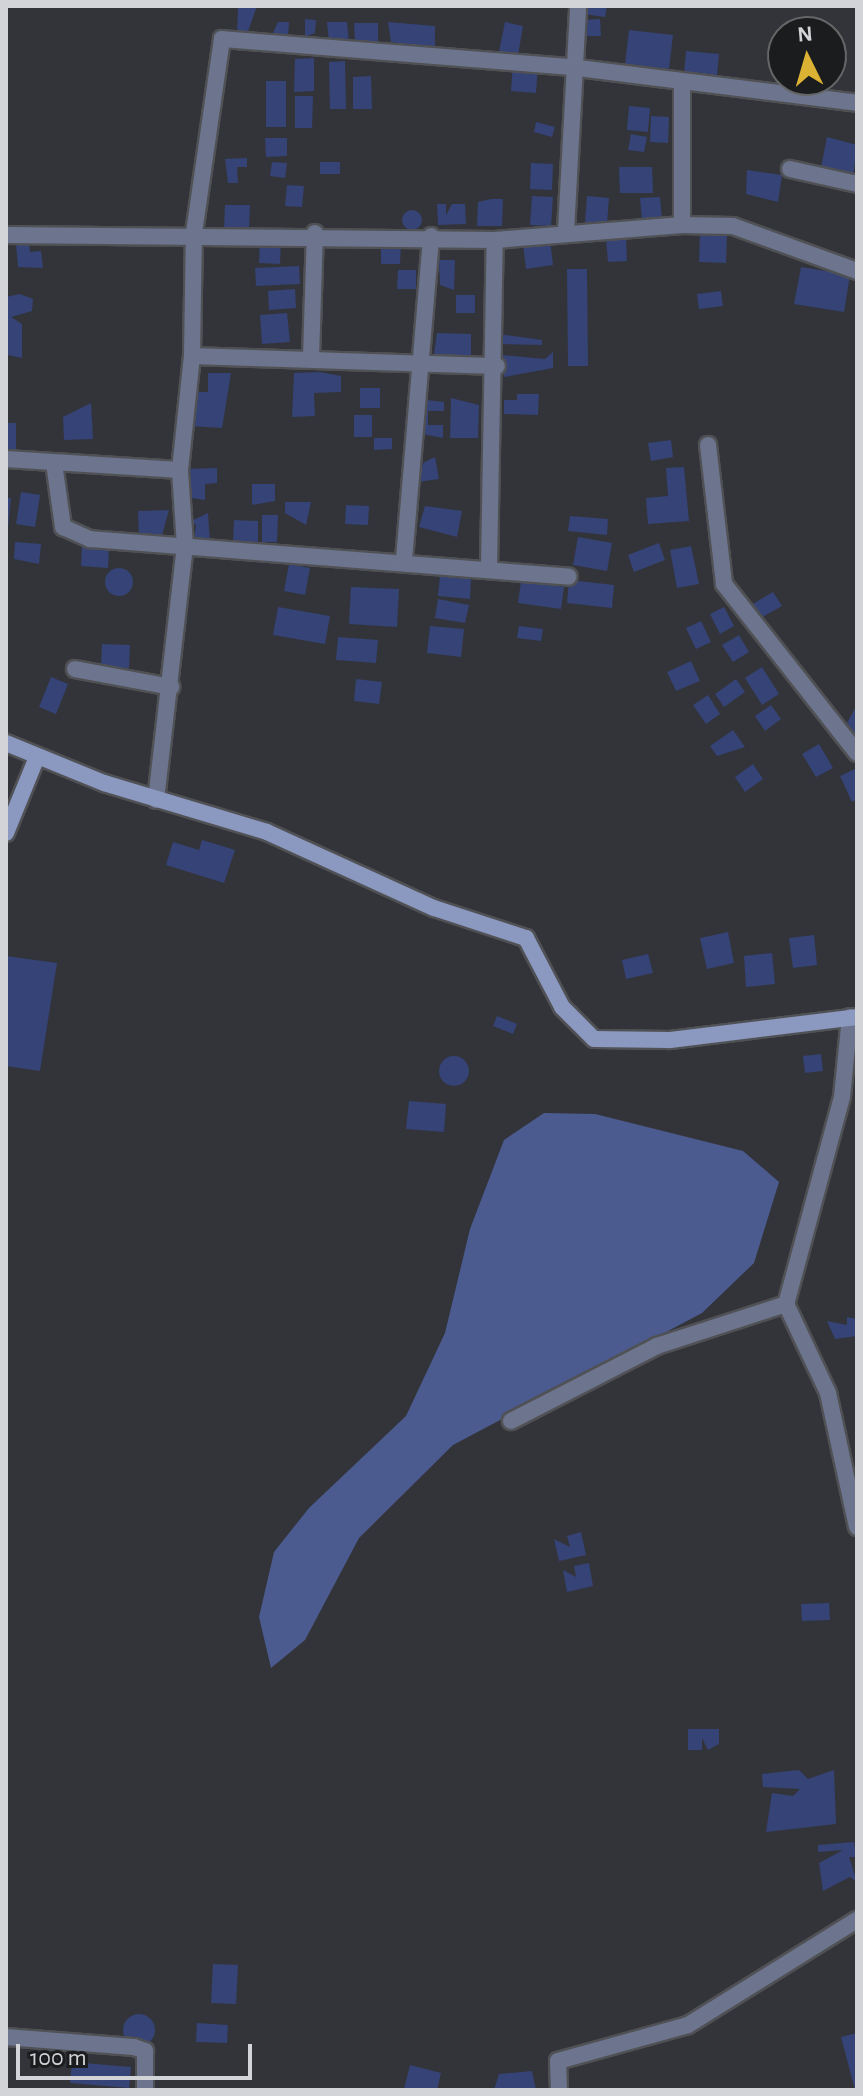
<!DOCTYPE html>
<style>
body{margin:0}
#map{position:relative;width:863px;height:2096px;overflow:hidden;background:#333439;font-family:"Alegreya Sans",sans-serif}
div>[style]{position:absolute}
.water>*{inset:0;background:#4b5b90}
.building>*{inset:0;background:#354376}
.round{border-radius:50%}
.roads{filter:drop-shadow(2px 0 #505155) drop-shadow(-2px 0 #505155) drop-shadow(0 2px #505155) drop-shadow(0 -2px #505155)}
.street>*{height:16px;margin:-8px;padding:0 8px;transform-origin:8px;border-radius:8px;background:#6c758d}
.secondary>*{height:16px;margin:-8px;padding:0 8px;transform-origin:8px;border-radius:8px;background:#8b98bf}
span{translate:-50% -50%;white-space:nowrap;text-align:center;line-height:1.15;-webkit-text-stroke:7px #1b1c1e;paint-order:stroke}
.frame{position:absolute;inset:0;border:8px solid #d3d4d7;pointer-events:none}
.north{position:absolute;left:767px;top:16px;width:80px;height:80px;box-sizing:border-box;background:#1b1c1e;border:2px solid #656668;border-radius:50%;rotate:355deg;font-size:22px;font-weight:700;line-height:32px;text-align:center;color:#d3d4d7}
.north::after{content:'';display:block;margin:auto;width:28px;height:36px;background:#dbb233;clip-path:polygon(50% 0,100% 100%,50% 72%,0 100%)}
.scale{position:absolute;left:16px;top:2044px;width:236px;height:36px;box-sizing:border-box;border:4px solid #d3d4d7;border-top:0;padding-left:10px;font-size:24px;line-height:28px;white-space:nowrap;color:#d3d4d7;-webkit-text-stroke:6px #1b1c1e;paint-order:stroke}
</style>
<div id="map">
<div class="water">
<div style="clip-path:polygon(544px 1113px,595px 1114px,743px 1151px,779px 1182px,754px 1263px,702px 1313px,453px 1445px,359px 1538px,305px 1640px,271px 1668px,259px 1617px,274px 1552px,309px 1508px,406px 1416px,445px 1333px,470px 1229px,504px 1140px)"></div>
</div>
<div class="building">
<div style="clip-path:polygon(238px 6px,257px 6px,247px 34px,237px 34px)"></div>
<div style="clip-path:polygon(585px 6px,607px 6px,605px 17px,584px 14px)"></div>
<div style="clip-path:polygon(305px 19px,316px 20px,315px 33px,305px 37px)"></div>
<div style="clip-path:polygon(600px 19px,601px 36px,582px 36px,582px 20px)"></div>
<div style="clip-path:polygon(278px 22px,289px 22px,288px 36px,272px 35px)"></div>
<div style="clip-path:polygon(327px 22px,347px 22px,349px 42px,329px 42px)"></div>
<div style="clip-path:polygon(388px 22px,435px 26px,435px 48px,391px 42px)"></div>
<div style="clip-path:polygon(505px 22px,523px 26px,518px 55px,499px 52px)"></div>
<div style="clip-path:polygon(354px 23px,378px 23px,378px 44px,355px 42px)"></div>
<div style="clip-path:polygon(629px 30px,673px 35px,669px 69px,625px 64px)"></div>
<div style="clip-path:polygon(686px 51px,719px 54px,717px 76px,684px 74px)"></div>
<div style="clip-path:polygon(314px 58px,314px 91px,294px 92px,295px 59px)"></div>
<div style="clip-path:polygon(345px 61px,346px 109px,330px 109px,329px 62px)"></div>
<div style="clip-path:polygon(513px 62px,538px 64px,536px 93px,511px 91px)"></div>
<div style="clip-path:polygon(371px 76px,372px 109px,353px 109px,353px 77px)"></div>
<div style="clip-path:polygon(788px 80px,814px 80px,812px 89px,787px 86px)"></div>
<div style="clip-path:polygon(266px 81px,286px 81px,286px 127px,266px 127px)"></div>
<div style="clip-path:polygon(295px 96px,313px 96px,312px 128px,295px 128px)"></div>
<div style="clip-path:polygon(629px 106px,650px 108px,648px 132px,627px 130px)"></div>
<div style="clip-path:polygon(651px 116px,669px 117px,668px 143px,650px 142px)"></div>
<div style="clip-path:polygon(536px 122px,555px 127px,552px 137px,534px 132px)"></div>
<div style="clip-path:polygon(631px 134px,647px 137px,644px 152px,628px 150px)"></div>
<div style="clip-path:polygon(827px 137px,857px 145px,853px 178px,821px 167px)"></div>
<div style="clip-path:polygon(265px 138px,287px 138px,287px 156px,266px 157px)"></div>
<div style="clip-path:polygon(247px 158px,247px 167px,237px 167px,238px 183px,228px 183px,225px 159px)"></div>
<div style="clip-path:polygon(272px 162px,287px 163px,285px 178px,270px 176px)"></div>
<div style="clip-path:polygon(320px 162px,340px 162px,340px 174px,320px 174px)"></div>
<div style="clip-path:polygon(531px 163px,553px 164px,552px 190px,530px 189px)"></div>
<div style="clip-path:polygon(619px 167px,652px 167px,653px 193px,620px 193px)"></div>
<div style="clip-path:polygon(747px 170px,782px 175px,778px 202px,746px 194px)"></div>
<div style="clip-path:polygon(287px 185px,304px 186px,302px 207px,285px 206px)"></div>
<div style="clip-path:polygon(532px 196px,553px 197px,551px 226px,530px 225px)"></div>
<div style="clip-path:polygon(587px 196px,609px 198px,607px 224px,585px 222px)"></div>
<div style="clip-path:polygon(660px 197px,662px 220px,642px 221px,640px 198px)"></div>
<div style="clip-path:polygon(491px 199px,503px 199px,502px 226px,477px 226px,478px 202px)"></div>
<div style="clip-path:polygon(437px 204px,446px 204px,446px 215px,452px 204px,465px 204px,466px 224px,438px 225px)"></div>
<div style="clip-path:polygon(225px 205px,250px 205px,249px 229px,224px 229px)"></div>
<div class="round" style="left:402px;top:210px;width:20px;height:20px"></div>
<div style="clip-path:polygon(700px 234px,727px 235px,726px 263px,699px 262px)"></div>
<div style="clip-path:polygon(626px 236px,627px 261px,608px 262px,606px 238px)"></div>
<div style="clip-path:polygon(260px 238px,281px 238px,280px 264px,259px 263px)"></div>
<div style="clip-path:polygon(550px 240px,553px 265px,526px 269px,523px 244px)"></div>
<div style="clip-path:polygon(29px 242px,30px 252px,41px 251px,43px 268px,18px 267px,16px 243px)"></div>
<div style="clip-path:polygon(381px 243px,401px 244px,400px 264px,381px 264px)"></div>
<div style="clip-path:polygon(439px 260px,455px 260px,454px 290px,440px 285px)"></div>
<div style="clip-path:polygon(299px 266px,300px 284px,256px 286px,255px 268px)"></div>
<div style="clip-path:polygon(801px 267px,850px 275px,844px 312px,794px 304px)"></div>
<div style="clip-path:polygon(567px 269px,587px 269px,588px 366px,568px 366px)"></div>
<div style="clip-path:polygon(398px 270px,416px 270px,416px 289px,397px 289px)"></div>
<div style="clip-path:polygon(295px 289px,296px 308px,269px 310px,268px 291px)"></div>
<div style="clip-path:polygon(721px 291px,723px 306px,699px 309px,697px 294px)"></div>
<div style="clip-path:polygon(20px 294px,33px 299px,32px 311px,11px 317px,22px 324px,22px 358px,8px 355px,6px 324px,6px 297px)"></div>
<div style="clip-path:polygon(456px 295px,475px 295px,475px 313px,456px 313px)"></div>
<div style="clip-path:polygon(287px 313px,290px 342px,262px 344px,260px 315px)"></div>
<div style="clip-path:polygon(437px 333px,471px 334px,471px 357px,434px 354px)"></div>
<div style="clip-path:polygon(498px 334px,542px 340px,542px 345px,497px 344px)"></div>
<div style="clip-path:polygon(553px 352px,553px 368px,504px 377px,503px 355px,545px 359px)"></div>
<div style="clip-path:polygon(320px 372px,341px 376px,341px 392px,314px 393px,315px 416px,292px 417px,294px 373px)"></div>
<div style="clip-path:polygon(208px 373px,231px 373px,222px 428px,190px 426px,197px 392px,208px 392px)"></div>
<div style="clip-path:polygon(360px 388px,380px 388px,380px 408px,360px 408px)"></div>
<div style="clip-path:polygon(517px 394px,539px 394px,538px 415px,504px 414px,504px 400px,517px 400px)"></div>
<div style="clip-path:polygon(451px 398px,479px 405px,478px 438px,450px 438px)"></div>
<div style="clip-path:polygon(427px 400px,444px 402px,444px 411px,428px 411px,428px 425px,443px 425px,443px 438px,422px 434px)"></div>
<div style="clip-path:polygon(91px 403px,93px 439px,64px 440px,63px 417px)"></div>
<div style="clip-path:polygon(354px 415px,372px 415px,372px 437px,354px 437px)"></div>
<div style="clip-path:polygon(6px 423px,16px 423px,16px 451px,6px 451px)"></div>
<div style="clip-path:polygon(374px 438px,392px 438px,392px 449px,374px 450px)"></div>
<div style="clip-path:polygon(671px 440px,673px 457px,651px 461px,648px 443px)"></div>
<div style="clip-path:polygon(435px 457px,439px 479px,418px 482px,423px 463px)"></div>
<div style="clip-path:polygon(684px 467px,689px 521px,648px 524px,646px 498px,668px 496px,666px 468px)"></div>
<div style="clip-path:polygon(217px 468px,217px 483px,205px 484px,205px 500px,191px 498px,185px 469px)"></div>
<div style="clip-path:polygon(252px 484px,275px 484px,275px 501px,252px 505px)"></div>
<div style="clip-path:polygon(21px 492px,40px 495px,35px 527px,16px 524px)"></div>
<div style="clip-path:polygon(6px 498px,11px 498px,8px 528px,6px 528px)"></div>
<div style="clip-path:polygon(285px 502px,311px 502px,306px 525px,285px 513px)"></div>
<div style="clip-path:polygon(346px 505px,369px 506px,368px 525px,345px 524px)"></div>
<div style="clip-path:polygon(425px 506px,462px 511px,457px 537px,419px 527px)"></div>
<div style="clip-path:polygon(169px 510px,161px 539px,139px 538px,138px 511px)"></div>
<div style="clip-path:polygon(208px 513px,210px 543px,194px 540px,196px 525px,189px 522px)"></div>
<div style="clip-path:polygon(262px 515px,278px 515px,277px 542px,262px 542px)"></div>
<div style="clip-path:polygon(570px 516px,608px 519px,607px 535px,568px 531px)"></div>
<div style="clip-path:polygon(234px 520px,258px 521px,258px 543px,233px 543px)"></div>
<div style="clip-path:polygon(578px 537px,612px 543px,607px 571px,573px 565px)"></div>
<div style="clip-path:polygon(15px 542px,41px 544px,39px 564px,14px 559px)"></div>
<div style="clip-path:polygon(659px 543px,665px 560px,634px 572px,628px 555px)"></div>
<div style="clip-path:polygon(82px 545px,109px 546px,108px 568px,81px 566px)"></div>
<div style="clip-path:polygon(691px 546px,699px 584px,677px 588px,670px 550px)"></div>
<div style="clip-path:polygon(289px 564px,310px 568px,305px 595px,284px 591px)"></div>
<div class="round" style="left:105px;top:568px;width:28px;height:28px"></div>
<div style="clip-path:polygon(440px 576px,471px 578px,470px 599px,438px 596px)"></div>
<div style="clip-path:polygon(569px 580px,614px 585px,612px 608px,567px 603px)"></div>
<div style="clip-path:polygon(521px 581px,564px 587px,561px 609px,518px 603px)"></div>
<div style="clip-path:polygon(351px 587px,399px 589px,397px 627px,349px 624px)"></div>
<div style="clip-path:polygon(773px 592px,782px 606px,759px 619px,751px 605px)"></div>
<div style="clip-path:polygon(438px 599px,469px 605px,465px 623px,435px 618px)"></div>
<div style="clip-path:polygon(278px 607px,330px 616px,325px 644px,273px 635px)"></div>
<div style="clip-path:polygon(724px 607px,734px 626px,720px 634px,710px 614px)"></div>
<div style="clip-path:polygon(701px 621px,711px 642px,696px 649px,686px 628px)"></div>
<div style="clip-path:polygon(430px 626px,464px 629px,461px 657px,427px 653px)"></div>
<div style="clip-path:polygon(519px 626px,543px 629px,541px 641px,517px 638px)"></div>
<div style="clip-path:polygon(739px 635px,749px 652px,733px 662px,722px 645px)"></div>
<div style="clip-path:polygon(338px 637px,378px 640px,376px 663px,336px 660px)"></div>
<div style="clip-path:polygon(102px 644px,130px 645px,129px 668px,101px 667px)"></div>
<div style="clip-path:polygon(691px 661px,700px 681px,676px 691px,667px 672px)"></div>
<div style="clip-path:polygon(762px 667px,779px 694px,762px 705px,745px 678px)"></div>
<div style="clip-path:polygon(51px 677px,68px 684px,56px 714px,39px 707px)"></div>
<div style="clip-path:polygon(356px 679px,382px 682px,379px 704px,354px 701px)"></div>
<div style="clip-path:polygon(736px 679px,745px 692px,724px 707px,715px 694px)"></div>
<div style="clip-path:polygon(708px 695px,720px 714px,706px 724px,693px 705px)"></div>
<div style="clip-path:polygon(771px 705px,781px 719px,765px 731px,755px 716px)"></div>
<div style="clip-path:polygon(857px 705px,857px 747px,839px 737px)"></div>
<div style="clip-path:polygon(733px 730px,745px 747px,717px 756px,710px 746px)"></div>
<div style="clip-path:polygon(819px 744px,833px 768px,816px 777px,802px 754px)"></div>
<div style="clip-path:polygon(753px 764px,763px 779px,745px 792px,735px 777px)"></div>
<div style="clip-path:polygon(855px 769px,857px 799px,852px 802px,840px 776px)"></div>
<div style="clip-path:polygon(202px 840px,235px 850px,224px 883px,166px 865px,173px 842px,199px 850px)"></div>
<div style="clip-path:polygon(728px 932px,734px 963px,707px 969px,700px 938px)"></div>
<div style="clip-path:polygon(814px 935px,817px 965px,793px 968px,789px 938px)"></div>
<div style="clip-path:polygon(772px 953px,775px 984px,746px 987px,744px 956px)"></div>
<div style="clip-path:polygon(648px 954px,653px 973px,626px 979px,622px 960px)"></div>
<div style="clip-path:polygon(6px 956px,57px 963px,40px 1071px,6px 1066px)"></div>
<div style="clip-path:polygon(497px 1016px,517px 1024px,513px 1034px,493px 1026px)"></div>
<div style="clip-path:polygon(821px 1054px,823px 1071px,805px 1073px,803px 1056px)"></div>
<div class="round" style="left:439px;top:1056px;width:30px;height:30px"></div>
<div style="clip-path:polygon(409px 1101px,446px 1104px,444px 1132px,406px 1129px)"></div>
<div style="clip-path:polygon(847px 1317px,857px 1319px,857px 1336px,835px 1339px,827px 1321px,847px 1325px)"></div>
<div style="clip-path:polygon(581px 1532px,586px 1555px,559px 1561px,554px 1539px,570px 1547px,567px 1536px)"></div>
<div style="clip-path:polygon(589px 1563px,593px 1586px,567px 1592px,563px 1570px,576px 1577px,574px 1566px)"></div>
<div style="clip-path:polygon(829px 1603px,830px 1620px,802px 1621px,801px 1604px)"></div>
<div style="clip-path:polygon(688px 1729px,719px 1729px,719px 1744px,708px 1750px,702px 1738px,702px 1750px,688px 1750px)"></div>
<div style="clip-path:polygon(799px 1770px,808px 1779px,834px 1770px,836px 1824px,766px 1832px,772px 1793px,793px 1796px,800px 1789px,763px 1787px,762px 1774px)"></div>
<div style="clip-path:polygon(854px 1842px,856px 1857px,849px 1857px,857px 1882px,850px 1877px,823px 1891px,819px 1863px,843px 1850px,818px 1852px,818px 1845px)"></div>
<div style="clip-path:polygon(213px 1964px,238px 1965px,236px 2004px,211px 2003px)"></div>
<div class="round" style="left:123px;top:2014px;width:32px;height:32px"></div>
<div style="clip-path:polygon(197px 2023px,228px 2025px,227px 2043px,196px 2042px)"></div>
<div style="clip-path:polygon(857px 2033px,857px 2090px,855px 2090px,841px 2037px)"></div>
<div style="clip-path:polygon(72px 2062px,131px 2067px,129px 2088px,70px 2083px)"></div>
<div style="clip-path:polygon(410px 2065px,441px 2073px,437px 2090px,404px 2089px)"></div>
<div style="clip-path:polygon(532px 2071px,536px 2090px,494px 2090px,499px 2074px)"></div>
</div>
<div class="roads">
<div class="street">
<div style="left:790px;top:169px;width:69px;rotate:12.6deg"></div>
<div style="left:682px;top:225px;width:51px;rotate:1.1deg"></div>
<div style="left:733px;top:226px;width:132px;rotate:19.9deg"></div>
<div style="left:566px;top:231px;width:225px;rotate:-86.9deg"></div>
<div style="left:6px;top:235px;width:489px;rotate:0.6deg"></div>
<div style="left:495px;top:240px;width:188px;rotate:-4.6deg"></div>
<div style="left:682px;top:225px;width:139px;rotate:-90deg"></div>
<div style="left:192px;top:356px;width:305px;rotate:1.9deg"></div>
<div style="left:311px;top:358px;width:125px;rotate:-88.2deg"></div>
<div style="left:708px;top:445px;width:140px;rotate:83.4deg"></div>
<div style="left:724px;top:584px;width:215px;rotate:51.8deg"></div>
<div style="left:6px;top:459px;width:174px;rotate:3.6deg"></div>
<div style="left:54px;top:463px;width:65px;rotate:82deg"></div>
<div style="left:63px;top:527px;width:30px;rotate:24deg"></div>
<div style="left:90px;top:539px;width:480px;rotate:4.5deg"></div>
<div style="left:404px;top:560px;width:325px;rotate:-85.2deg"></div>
<div style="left:489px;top:568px;width:328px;rotate:-89deg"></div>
<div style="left:75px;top:669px;width:98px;rotate:10.6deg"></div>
<div style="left:156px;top:800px;width:256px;rotate:-83.5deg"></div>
<div style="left:185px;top:546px;width:76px;rotate:-93.8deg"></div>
<div style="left:180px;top:470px;width:115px;rotate:-84deg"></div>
<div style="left:192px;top:356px;width:123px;rotate:-89.1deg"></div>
<div style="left:194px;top:233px;width:196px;rotate:-81.8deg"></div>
<div style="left:222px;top:39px;width:349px;rotate:4.6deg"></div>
<div style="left:570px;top:67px;width:289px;rotate:7.1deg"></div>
<div style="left:850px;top:1017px;width:80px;rotate:95.7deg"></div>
<div style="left:842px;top:1097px;width:214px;rotate:105.1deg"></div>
<div style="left:786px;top:1304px;width:98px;rotate:64.7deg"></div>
<div style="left:828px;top:1393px;width:137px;rotate:77.8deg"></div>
<div style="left:511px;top:1421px;width:164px;rotate:-27.2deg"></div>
<div style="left:657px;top:1346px;width:136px;rotate:-18deg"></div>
<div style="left:6px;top:2037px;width:128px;rotate:4.5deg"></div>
<div style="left:134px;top:2047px;width:12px;rotate:20deg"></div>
<div style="left:145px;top:2051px;width:39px;rotate:90deg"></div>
<div style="left:559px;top:2090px;width:29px;rotate:-92deg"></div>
<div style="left:558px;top:2061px;width:135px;rotate:-15.5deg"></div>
<div style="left:688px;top:2025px;width:199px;rotate:-31.9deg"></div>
</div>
<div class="secondary">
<div style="left:6px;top:743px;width:106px;rotate:22.2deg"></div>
<div style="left:104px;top:783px;width:170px;rotate:16.7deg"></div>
<div style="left:267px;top:832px;width:183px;rotate:24.5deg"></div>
<div style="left:434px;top:908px;width:97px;rotate:18.1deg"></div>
<div style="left:526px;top:938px;width:78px;rotate:62.4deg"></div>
<div style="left:562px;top:1007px;width:45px;rotate:45deg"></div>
<div style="left:594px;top:1039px;width:76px;rotate:0.8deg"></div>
<div style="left:670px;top:1040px;width:188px;rotate:-7deg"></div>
<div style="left:6px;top:833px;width:82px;rotate:-67.8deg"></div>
</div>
</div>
<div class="frame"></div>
<div class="north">N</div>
<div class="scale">100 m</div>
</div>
